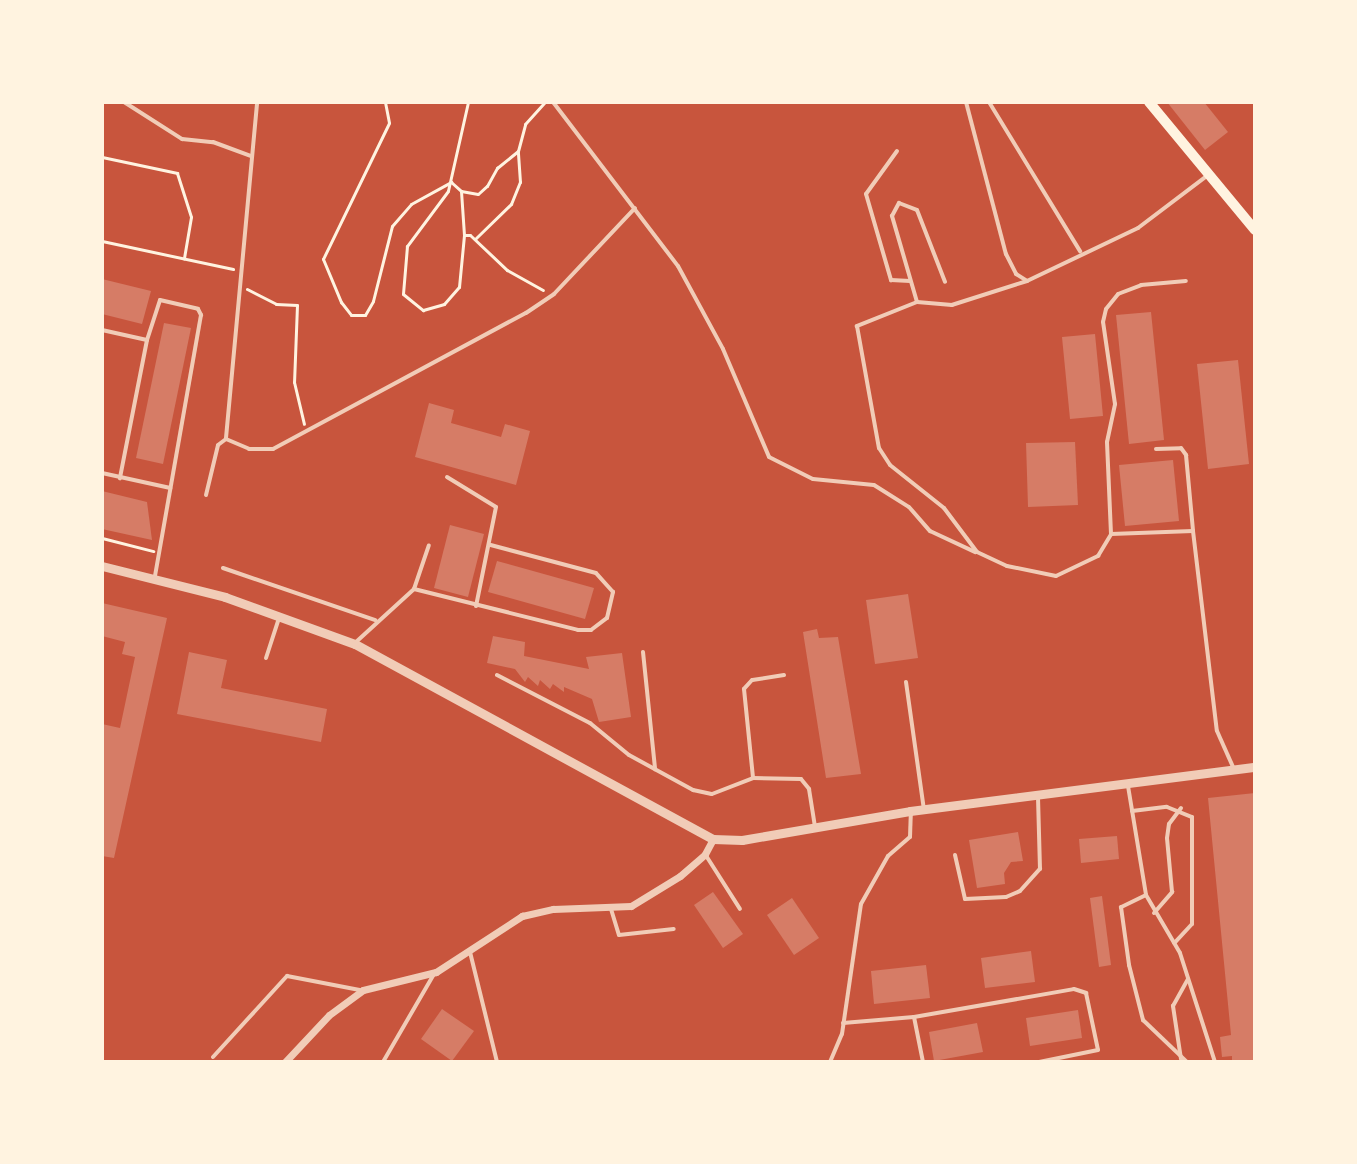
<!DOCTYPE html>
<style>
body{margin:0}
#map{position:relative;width:1357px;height:1164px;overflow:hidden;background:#c8553d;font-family:Signika,sans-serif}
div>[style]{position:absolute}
.building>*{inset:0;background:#d67c66}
.path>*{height:3px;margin:-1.5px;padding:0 1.5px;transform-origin:1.5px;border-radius:1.5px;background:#fff3e0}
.service>*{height:4px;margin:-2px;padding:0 2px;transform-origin:2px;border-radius:2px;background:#f1ccb7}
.minor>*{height:7px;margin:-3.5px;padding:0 3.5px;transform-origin:3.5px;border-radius:3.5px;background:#f1ccb7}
.tertiary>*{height:9px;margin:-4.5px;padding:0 4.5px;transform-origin:4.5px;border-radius:4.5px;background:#f1ccb7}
.secondary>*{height:10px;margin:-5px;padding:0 5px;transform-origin:5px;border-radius:5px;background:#fff3e0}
span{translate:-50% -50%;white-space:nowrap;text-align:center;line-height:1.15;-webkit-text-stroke:7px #fff3e0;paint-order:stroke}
.frame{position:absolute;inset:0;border:104px solid #fff3e0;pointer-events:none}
</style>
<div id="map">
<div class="building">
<div style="clip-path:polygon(1167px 102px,1204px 102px,1228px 132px,1205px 150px)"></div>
<div style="clip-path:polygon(102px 279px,151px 291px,142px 324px,102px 314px)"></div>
<div style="clip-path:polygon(1151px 312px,1164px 440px,1129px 444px,1116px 315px)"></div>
<div style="clip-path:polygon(164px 323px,191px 328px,163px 464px,136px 458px)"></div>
<div style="clip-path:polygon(1095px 334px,1103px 416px,1070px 419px,1062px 337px)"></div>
<div style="clip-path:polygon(1238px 360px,1249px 464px,1208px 469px,1197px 364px)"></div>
<div style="clip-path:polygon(429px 403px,454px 410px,451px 423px,501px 437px,505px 424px,530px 431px,516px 485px,415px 457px)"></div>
<div style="clip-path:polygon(1075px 442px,1078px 505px,1028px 507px,1026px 443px)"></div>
<div style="clip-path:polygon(1173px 460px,1179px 521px,1125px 526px,1119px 465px)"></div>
<div style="clip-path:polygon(102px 491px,147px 502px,152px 540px,102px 529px)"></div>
<div style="clip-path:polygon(450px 525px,484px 534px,468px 597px,434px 588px)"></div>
<div style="clip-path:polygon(497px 561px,594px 588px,585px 619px,488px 592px)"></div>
<div style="clip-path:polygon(908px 594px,918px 658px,875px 664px,866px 600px)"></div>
<div style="clip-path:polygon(102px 603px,167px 618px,114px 858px,102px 856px,102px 724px,120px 728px,135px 657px,122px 654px,125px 642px,102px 636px)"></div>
<div style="clip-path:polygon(817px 629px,819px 638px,838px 637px,861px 774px,826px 778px,803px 632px)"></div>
<div style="clip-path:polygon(493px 636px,525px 642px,524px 656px,589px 669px,586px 657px,622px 653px,631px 717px,599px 722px,592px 699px,564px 687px,564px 692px,553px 684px,550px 689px,540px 680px,538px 686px,528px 677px,525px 682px,515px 669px,487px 663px)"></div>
<div style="clip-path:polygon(189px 652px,227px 660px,221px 688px,327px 709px,321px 742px,177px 714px)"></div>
<div style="clip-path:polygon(1255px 793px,1255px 1062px,1232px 1062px,1232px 1056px,1222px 1057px,1220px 1037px,1231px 1035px,1208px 798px)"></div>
<div style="clip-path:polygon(1018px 832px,1023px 861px,1011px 862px,1004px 873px,1005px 884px,977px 888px,969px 840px)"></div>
<div style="clip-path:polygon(1117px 836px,1119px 859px,1081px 863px,1079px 839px)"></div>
<div style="clip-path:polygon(713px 892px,743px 934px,723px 948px,694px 905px)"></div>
<div style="clip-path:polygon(1102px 896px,1111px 965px,1099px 967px,1090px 898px)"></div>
<div style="clip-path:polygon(792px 898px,819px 938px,794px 955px,767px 915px)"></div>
<div style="clip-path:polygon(1031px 951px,1035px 982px,985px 988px,981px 958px)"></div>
<div style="clip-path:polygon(926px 965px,930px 998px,874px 1004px,871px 971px)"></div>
<div style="clip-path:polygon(442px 1009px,474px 1031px,452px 1061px,421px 1039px)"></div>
<div style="clip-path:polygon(1078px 1010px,1082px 1038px,1030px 1046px,1026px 1018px)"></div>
<div style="clip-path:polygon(977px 1023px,983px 1052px,934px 1061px,929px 1032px)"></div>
</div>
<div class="path">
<div style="left:385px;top:102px;width:21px;rotate:79deg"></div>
<div style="left:389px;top:123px;width:151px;rotate:115.9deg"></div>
<div style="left:323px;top:259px;width:47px;rotate:67.3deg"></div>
<div style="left:341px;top:302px;width:16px;rotate:52deg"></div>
<div style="left:351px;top:315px;width:14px"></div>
<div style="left:365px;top:315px;width:16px;rotate:-60deg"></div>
<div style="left:373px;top:301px;width:77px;rotate:-75.8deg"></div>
<div style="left:392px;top:226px;width:29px;rotate:-49deg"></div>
<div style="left:411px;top:204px;width:46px;rotate:-28.8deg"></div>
<div style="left:451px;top:182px;width:13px;rotate:42deg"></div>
<div style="left:461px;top:191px;width:44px;rotate:86.1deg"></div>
<div style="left:468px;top:102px;width:91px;rotate:102.7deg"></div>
<div style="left:448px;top:191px;width:69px;rotate:126.7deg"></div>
<div style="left:407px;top:246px;width:48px;rotate:94.8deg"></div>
<div style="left:403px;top:294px;width:26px;rotate:39deg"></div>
<div style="left:423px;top:310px;width:22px;rotate:-16deg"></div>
<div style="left:444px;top:304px;width:23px;rotate:-49deg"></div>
<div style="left:459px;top:287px;width:52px;rotate:-84.5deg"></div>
<div style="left:464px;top:235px;width:6px"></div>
<div style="left:470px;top:235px;width:51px;rotate:43.4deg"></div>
<div style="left:507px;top:270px;width:41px;rotate:29.1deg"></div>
<div style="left:102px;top:157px;width:77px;rotate:12deg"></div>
<div style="left:177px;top:173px;width:46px;rotate:72.3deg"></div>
<div style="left:191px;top:217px;width:42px;rotate:99.7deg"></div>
<div style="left:461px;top:191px;width:17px;rotate:10deg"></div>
<div style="left:478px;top:194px;width:12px;rotate:-42deg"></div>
<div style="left:487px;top:186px;width:21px;rotate:-61deg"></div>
<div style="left:497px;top:168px;width:27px;rotate:-39deg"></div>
<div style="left:518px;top:151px;width:28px;rotate:-75deg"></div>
<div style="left:525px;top:124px;width:30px;rotate:-48deg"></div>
<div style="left:476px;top:238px;width:49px;rotate:-44.2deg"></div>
<div style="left:511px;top:204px;width:24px;rotate:-68deg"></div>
<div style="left:520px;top:182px;width:31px;rotate:-94deg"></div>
<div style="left:102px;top:241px;width:134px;rotate:12.1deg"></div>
<div style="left:247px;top:289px;width:33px;rotate:27deg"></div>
<div style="left:276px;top:304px;width:21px;rotate:3deg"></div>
<div style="left:297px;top:305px;width:77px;rotate:92.2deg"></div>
<div style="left:294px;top:382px;width:43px;rotate:76.6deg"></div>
<div style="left:102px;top:538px;width:53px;rotate:14.3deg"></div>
</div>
<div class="service">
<div style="left:124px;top:102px;width:69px;rotate:32.5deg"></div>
<div style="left:182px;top:139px;width:31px;rotate:6deg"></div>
<div style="left:213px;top:142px;width:40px;rotate:20.2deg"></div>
<div style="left:553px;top:102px;width:206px;rotate:52.7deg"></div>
<div style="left:678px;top:266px;width:94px;rotate:61.5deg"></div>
<div style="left:723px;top:349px;width:117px;rotate:66.9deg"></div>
<div style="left:769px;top:457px;width:49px;rotate:26.6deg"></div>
<div style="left:813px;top:479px;width:61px;rotate:5.6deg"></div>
<div style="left:874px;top:485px;width:41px;rotate:32.2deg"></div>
<div style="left:909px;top:507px;width:32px;rotate:49deg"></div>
<div style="left:930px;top:531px;width:50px;rotate:25deg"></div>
<div style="left:966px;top:102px;width:157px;rotate:75.3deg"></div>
<div style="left:1006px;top:254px;width:22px;rotate:63deg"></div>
<div style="left:1016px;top:274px;width:13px;rotate:32deg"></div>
<div style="left:1027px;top:281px;width:123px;rotate:-25.5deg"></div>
<div style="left:1138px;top:228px;width:88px;rotate:-37.1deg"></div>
<div style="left:989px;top:102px;width:175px;rotate:58.6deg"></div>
<div style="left:897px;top:151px;width:53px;rotate:125.8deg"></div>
<div style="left:866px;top:194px;width:90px;rotate:73.8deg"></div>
<div style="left:891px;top:280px;width:19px;rotate:3deg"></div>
<div style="left:1027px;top:281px;width:79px;rotate:162.3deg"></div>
<div style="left:952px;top:305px;width:35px;rotate:-175deg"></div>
<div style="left:917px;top:302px;width:65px;rotate:158.2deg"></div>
<div style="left:857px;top:326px;width:124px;rotate:79.8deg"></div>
<div style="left:879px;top:448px;width:20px;rotate:57deg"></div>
<div style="left:890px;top:465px;width:69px;rotate:38.5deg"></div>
<div style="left:944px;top:508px;width:55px;rotate:53.1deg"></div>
<div style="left:977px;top:552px;width:33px;rotate:25deg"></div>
<div style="left:1007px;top:566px;width:50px;rotate:11.5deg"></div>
<div style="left:1056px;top:576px;width:47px;rotate:-25.5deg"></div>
<div style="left:1098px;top:556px;width:26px;rotate:-59deg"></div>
<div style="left:1111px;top:534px;width:82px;rotate:-2.1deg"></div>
<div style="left:1193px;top:531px;width:201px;rotate:83.2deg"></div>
<div style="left:1217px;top:731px;width:39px;rotate:66deg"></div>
<div style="left:917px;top:302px;width:90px;rotate:-106.2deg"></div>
<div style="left:892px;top:216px;width:15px;rotate:-62deg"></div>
<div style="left:899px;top:203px;width:19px;rotate:21deg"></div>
<div style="left:917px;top:210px;width:77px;rotate:68.7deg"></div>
<div style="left:102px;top:330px;width:46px;rotate:12.5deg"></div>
<div style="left:147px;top:340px;width:141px;rotate:101.1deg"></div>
<div style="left:147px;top:340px;width:42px;rotate:-72deg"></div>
<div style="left:160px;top:300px;width:39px;rotate:13deg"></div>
<div style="left:198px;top:309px;width:7px;rotate:63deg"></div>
<div style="left:201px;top:315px;width:265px;rotate:100deg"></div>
<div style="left:226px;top:438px;width:337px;rotate:-84.7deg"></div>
<div style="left:1156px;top:449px;width:25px;rotate:-2deg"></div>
<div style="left:1181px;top:448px;width:9px;rotate:54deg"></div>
<div style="left:1186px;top:455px;width:76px;rotate:84.7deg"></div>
<div style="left:102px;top:473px;width:70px;rotate:12.4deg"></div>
<div style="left:447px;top:477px;width:57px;rotate:31.5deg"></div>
<div style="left:496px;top:507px;width:101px;rotate:101.4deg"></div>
<div style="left:206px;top:495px;width:51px;rotate:-76.5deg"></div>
<div style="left:218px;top:445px;width:10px;rotate:-37deg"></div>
<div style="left:226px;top:439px;width:25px;rotate:23deg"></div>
<div style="left:249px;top:449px;width:24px"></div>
<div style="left:273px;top:449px;width:287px;rotate:-28.3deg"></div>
<div style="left:526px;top:313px;width:34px;rotate:-34deg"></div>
<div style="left:554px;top:294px;width:118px;rotate:-46.7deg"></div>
<div style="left:1111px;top:534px;width:92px;rotate:-92.5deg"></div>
<div style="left:1107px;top:442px;width:39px;rotate:-78deg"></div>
<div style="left:1115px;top:404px;width:83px;rotate:-98.3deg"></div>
<div style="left:1103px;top:322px;width:13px;rotate:-77deg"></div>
<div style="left:1106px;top:309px;width:19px;rotate:-51deg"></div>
<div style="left:1118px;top:294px;width:25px;rotate:-21deg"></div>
<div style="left:1141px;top:285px;width:45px;rotate:-5.1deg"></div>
<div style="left:223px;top:568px;width:161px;rotate:18.9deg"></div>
<div style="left:414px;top:589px;width:46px;rotate:-71.2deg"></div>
<div style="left:356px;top:642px;width:79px;rotate:-42.4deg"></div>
<div style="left:414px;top:589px;width:169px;rotate:14deg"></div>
<div style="left:578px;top:630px;width:13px"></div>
<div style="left:591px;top:630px;width:20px;rotate:-37deg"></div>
<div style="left:607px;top:618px;width:27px;rotate:-77deg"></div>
<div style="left:613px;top:592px;width:25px;rotate:-132deg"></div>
<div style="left:596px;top:573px;width:109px;rotate:-165.1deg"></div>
<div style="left:643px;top:652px;width:118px;rotate:84.1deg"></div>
<div style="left:266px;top:658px;width:42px;rotate:-72deg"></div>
<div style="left:497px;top:675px;width:105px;rotate:27.3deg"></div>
<div style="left:590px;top:723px;width:50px;rotate:39.4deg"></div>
<div style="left:629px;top:755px;width:73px;rotate:28.7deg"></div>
<div style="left:693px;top:790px;width:19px;rotate:12deg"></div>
<div style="left:712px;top:794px;width:44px;rotate:-21.3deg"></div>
<div style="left:784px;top:675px;width:32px;rotate:171deg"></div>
<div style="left:752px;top:680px;width:12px;rotate:132deg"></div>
<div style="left:744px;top:689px;width:89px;rotate:84.2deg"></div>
<div style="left:753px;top:778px;width:48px;rotate:1.2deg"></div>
<div style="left:801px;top:779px;width:13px;rotate:51deg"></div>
<div style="left:809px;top:789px;width:36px;rotate:81deg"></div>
<div style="left:906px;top:682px;width:129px;rotate:82deg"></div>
<div style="left:1128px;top:786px;width:110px;rotate:80.6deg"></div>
<div style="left:1146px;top:895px;width:67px;rotate:59.6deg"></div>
<div style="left:1180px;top:953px;width:114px;rotate:72.2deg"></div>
<div style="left:1132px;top:811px;width:35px;rotate:-7deg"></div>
<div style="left:1167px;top:807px;width:27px;rotate:22deg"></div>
<div style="left:1192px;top:817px;width:107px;rotate:90deg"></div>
<div style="left:1192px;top:924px;width:26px;rotate:133deg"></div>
<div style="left:705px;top:854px;width:65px;rotate:57.5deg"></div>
<div style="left:955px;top:855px;width:45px;rotate:77.2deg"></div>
<div style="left:965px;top:899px;width:41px;rotate:-2.8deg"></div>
<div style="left:1006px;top:897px;width:15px;rotate:-23deg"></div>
<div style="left:1020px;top:891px;width:30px;rotate:-48deg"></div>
<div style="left:1040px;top:869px;width:72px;rotate:-91.6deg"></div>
<div style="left:1146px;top:895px;width:28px;rotate:154deg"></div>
<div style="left:1121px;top:907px;width:59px;rotate:82.1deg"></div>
<div style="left:1129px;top:965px;width:57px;rotate:75.7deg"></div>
<div style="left:1143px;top:1020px;width:61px;rotate:43.7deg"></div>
<div style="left:611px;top:909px;width:27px;rotate:73deg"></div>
<div style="left:619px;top:935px;width:55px;rotate:-6.2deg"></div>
<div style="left:1154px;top:913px;width:28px;rotate:-49deg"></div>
<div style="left:1172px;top:892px;width:54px;rotate:-95.3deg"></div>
<div style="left:1167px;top:838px;width:14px;rotate:-82deg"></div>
<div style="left:1169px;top:824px;width:20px;rotate:-53deg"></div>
<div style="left:470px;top:952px;width:113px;rotate:76.2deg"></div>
<div style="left:914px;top:1017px;width:46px;rotate:78.7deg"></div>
<div style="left:843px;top:1023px;width:71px;rotate:-4.8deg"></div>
<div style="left:914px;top:1017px;width:162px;rotate:-9.9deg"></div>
<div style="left:1074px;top:989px;width:13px;rotate:18deg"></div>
<div style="left:1086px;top:993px;width:58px;rotate:78.1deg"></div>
<div style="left:1098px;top:1050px;width:60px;rotate:168.5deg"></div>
<div style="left:213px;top:1057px;width:110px;rotate:-47.6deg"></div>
<div style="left:287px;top:976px;width:74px;rotate:10.9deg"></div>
<div style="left:1181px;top:1059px;width:54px;rotate:-98.6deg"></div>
<div style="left:1173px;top:1006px;width:31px;rotate:-61deg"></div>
<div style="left:383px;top:1062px;width:102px;rotate:-59.9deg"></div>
<div style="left:830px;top:1062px;width:30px;rotate:-67deg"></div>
<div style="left:842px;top:1034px;width:131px;rotate:-81.7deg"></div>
<div style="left:861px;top:904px;width:55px;rotate:-60.6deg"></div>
<div style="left:888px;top:856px;width:29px;rotate:-41deg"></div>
<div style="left:910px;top:837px;width:23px;rotate:-88deg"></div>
</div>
<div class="minor">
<div style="left:285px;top:1062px;width:64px;rotate:-46.9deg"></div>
<div style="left:329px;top:1015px;width:42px;rotate:-36.3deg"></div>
<div style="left:363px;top:990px;width:75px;rotate:-13.9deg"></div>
<div style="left:436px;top:972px;width:103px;rotate:-33.1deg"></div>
<div style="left:522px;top:916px;width:32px;rotate:-13deg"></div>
<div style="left:553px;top:909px;width:78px;rotate:-2.2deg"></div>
<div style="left:631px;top:906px;width:57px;rotate:-31.5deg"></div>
<div style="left:680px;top:876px;width:33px;rotate:-41deg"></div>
<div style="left:705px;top:854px;width:17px;rotate:-62deg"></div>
</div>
<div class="tertiary">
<div style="left:102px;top:566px;width:127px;rotate:14.1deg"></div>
<div style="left:225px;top:597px;width:138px;rotate:19.9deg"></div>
<div style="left:355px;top:644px;width:408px;rotate:28.6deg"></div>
<div style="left:713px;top:839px;width:29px;rotate:2deg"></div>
<div style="left:742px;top:840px;width:170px;rotate:-9.8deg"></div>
<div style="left:910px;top:811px;width:348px;rotate:-7.3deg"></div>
</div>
<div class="secondary">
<div style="left:1149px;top:102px;width:166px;rotate:50.4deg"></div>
</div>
<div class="frame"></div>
</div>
